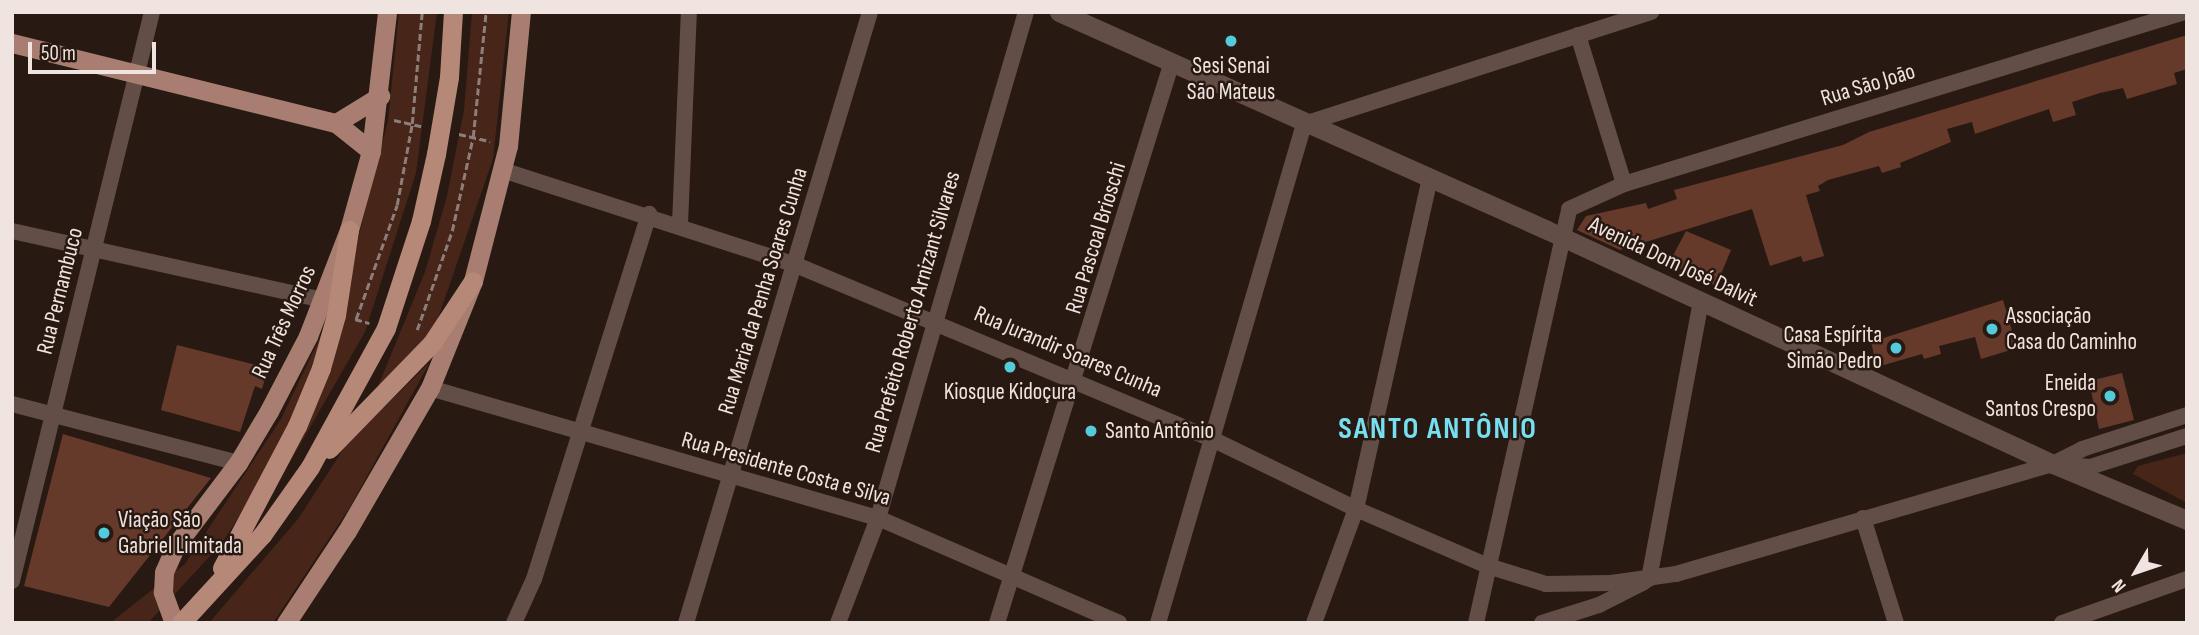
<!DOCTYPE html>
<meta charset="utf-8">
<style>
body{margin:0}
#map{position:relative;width:2199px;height:635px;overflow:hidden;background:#291913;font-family:"Sofia Sans Condensed",sans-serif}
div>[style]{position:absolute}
.green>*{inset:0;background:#472519}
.building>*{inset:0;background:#653a2b}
.path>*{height:2.5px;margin-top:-1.25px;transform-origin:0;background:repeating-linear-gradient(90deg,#8c7e79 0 7px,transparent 0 10.5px)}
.minor>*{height:16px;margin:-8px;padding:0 8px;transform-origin:8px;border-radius:8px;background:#624e47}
.tertiary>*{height:19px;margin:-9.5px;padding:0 9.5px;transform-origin:9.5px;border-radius:9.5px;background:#624e47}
.primary>*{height:19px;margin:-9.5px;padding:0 9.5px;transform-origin:9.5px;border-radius:9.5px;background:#a87e70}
.trunk>*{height:19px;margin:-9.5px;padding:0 9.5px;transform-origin:9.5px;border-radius:9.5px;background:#b68878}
.dots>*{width:19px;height:19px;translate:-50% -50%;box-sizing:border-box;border:4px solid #291913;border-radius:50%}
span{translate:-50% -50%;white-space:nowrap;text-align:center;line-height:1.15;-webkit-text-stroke:5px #291913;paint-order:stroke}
.poi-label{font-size:23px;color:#f0e4e0}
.left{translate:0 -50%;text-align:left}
.right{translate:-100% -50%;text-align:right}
.street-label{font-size:23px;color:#f0e4e0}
.district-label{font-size:30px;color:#77e0f0;font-weight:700;letter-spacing:2px}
.frame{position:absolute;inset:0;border:14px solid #f0e4e0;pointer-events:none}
.north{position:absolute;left:2101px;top:537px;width:70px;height:70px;-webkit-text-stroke:5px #291913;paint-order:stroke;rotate:231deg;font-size:19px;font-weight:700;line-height:28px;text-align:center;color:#f0e4e0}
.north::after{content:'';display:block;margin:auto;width:24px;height:32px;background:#f0e4e0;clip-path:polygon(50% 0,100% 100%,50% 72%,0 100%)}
.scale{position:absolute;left:28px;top:42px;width:128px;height:32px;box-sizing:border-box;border:4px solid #f0e4e0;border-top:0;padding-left:9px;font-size:21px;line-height:24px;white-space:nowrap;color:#f0e4e0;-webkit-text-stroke:5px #291913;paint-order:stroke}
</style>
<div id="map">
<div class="green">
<div style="clip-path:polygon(399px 12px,437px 12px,416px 173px,365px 332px,275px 488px,319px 400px,342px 330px,357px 243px,388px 121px)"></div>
<div style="clip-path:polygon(472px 12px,509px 12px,493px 159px,435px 327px,374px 396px,425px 272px,447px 196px,464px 110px)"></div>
<div style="clip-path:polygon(324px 329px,310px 383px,261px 482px,222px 543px,148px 623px,110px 623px,185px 564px,281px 419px)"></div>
<div style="clip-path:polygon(430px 362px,350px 507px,273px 623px,209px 623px,298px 519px,346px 445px)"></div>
<div style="clip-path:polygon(2187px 453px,2187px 503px,2133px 474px,2138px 466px)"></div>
</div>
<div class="building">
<div style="clip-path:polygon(2187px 35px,2187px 69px,2174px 73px,2177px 84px,2127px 99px,2123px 88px,2100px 93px,2072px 102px,2076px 115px,2053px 122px,2049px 109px,1975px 134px,1972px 122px,1947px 129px,1951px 142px,1900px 163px,1901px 167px,1882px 173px,1879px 166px,1828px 180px,1818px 186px,1820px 191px,1806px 195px,1824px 256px,1803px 262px,1801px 256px,1770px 266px,1752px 209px,1620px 250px,1577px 230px,1586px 216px,1646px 203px,1648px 209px,1677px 199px,1674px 190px,1843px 145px,1869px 132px)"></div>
<div style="clip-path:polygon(1686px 231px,1731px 250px,1716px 286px,1669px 263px)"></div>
<div style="clip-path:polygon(2003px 300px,2017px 348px,1981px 359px,1975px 337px,1939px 346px,1941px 354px,1924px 359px,1922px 354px,1877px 367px,1871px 342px)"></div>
<div style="clip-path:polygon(177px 345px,268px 368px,262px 389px,255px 386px,240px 432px,161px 410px)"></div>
<div style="clip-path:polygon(2122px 373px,2134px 420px,2099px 429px,2089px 381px)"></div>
<div style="clip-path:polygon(63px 434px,211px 478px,109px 607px,24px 586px)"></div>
</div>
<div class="path">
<div style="left:394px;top:120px;width:28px;rotate:13deg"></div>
<div style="left:459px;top:134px;width:32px;rotate:13deg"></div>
<div style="left:355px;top:319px;width:15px;rotate:16deg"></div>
<div style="left:356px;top:319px;width:121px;rotate:-70.2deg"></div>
<div style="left:397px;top:205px;width:82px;rotate:-79.5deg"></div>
<div style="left:412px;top:124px;width:112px;rotate:-84.9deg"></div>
<div style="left:417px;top:330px;width:105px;rotate:-70.5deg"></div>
<div style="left:452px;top:231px;width:96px;rotate:-77.4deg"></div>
<div style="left:473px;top:137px;width:126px;rotate:-84.1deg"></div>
</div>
<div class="minor">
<div style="left:1578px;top:35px;width:156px;rotate:72.8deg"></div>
<div style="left:502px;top:170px;width:309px;rotate:17.9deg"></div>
<div style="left:796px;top:265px;width:449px;rotate:22.7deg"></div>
<div style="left:1210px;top:438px;width:162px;rotate:25.9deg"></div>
<div style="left:1356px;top:509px;width:144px;rotate:23.4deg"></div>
<div style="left:1488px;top:566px;width:61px;rotate:17.2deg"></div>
<div style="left:1546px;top:584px;width:65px;rotate:-0.9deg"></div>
<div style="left:1611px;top:583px;width:66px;rotate:-7.9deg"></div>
<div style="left:1676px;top:574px;width:393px;rotate:-16.3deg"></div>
<div style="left:2053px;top:464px;width:33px;rotate:-27deg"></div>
<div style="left:2082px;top:449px;width:110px;rotate:-17.9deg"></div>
<div style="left:680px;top:224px;width:212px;rotate:-87.6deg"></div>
<div style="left:12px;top:231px;width:320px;rotate:12.5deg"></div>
<div style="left:430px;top:388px;width:466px;rotate:16.2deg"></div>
<div style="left:878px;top:518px;width:263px;rotate:23.5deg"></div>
<div style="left:12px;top:404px;width:234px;rotate:14.6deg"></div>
<div style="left:2066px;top:465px;width:24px;rotate:5deg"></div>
<div style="left:2090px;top:467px;width:102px;rotate:-17.7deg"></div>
<div style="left:1863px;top:518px;width:110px;rotate:72.6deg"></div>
<div style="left:1649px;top:579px;width:283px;rotate:-79.4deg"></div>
<div style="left:12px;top:581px;width:586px;rotate:-76.18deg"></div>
<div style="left:514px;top:623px;width:48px;rotate:-65.6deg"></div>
<div style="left:534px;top:579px;width:383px;rotate:-72.5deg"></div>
<div style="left:686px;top:623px;width:638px;rotate:-73.24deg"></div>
<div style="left:838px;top:623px;width:112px;rotate:-69.1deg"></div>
<div style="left:878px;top:518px;width:527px;rotate:-73.7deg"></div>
<div style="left:997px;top:623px;width:584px;rotate:-72.68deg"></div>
<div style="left:1158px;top:623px;width:520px;rotate:-73.69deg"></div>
<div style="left:1304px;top:124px;width:365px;rotate:-17.9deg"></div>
<div style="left:1314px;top:623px;width:121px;rotate:-69.8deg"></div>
<div style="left:1356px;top:509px;width:338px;rotate:-77.4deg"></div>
<div style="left:1476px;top:623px;width:424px;rotate:-77.3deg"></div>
<div style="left:1569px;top:209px;width:60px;rotate:-24.4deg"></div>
<div style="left:1624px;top:184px;width:586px;rotate:-17.07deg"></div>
<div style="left:1542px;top:623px;width:60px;rotate:-17.5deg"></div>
<div style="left:1599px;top:605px;width:51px;rotate:-27.1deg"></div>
<div style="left:2062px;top:623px;width:133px;rotate:-19.4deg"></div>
</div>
<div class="tertiary">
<div style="left:1059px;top:12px;width:534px;rotate:24.07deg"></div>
<div style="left:1547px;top:230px;width:557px;rotate:24.82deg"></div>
<div style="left:2053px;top:464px;width:145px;rotate:22.7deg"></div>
</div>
<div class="primary">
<div style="left:12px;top:43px;width:334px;rotate:13.9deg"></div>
<div style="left:336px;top:123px;width:45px;rotate:38.7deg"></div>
<div style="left:336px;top:123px;width:52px;rotate:-31.5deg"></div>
<div style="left:174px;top:623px;width:33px;rotate:-110deg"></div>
<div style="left:163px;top:592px;width:20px;rotate:-87deg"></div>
<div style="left:164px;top:572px;width:30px;rotate:-66deg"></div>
<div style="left:176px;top:545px;width:103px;rotate:-52.9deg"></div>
<div style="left:238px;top:463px;width:61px;rotate:-59.2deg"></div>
<div style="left:269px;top:411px;width:85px;rotate:-62.5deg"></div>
<div style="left:308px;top:336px;width:114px;rotate:-68.9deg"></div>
<div style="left:349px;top:230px;width:82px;rotate:-74.4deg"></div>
<div style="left:371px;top:151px;width:140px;rotate:-83.4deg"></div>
<div style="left:286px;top:623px;width:110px;rotate:-56.5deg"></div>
<div style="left:347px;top:531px;width:165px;rotate:-59.9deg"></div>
<div style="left:430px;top:388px;width:115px;rotate:-68.1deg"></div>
<div style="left:473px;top:281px;width:139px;rotate:-75.5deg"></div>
<div style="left:508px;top:146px;width:135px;rotate:-84.5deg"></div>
</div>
<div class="trunk">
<div style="left:329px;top:449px;width:148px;rotate:-45.8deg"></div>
<div style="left:432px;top:343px;width:74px;rotate:-56.5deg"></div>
<div style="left:222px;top:568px;width:161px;rotate:-62.2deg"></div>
<div style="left:297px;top:426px;width:63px;rotate:-67.5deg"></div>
<div style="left:321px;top:368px;width:55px;rotate:-74.2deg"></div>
<div style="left:336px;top:315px;width:86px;rotate:-81.3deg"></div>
<div style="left:181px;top:623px;width:120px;rotate:-47.4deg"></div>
<div style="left:262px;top:535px;width:83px;rotate:-54.8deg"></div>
<div style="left:310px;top:467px;width:158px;rotate:-61.3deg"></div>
<div style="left:386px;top:328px;width:113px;rotate:-71.9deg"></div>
<div style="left:421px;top:221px;width:69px;rotate:-77.4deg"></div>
<div style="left:436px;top:154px;width:78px;rotate:-80.4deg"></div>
<div style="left:449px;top:77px;width:65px;rotate:-86.5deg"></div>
</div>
<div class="dots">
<div style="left:1231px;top:41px;background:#53cbdb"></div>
<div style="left:1992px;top:329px;background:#53cbdb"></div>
<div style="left:1896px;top:348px;background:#53cbdb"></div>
<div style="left:1010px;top:367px;background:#53cbdb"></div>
<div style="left:2110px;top:396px;background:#53cbdb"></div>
<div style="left:1091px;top:431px;background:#53cbdb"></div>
<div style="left:104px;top:533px;background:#53cbdb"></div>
</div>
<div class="poi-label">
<span style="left:1231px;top:79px">Sesi Senai<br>São Mateus</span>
<span class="left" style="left:2006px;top:329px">Associação<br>Casa do Caminho</span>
<span class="right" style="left:1882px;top:348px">Casa Espírita<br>Simão Pedro</span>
<span class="right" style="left:2096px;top:396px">Eneida<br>Santos Crespo</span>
<span style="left:1010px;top:392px">Kiosque Kidoçura</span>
<span class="left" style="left:1105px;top:431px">Santo Antônio</span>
<span class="left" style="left:118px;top:533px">Viação São<br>Gabriel Limitada</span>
</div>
<div class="street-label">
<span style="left:1868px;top:85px;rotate:-17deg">Rua São João</span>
<span style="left:1096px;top:238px;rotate:-73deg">Rua Pascoal Brioschi</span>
<span style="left:1673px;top:262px;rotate:25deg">Avenida Dom José Dalvit</span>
<span style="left:60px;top:291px;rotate:-76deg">Rua Pernambuco</span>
<span style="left:763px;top:291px;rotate:-73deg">Rua Maria da Penha Soares Cunha</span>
<span style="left:913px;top:312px;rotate:-74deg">Rua Prefeito Roberto Arnizant Silvares</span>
<span style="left:284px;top:322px;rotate:-65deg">Rua Três Morros</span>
<span style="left:1068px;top:352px;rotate:23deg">Rua Jurandir Soares Cunha</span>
<span style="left:786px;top:469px;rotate:16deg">Rua Presidente Costa e Silva</span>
</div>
<div class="district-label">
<span style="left:1438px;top:429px">SANTO ANTÔNIO</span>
</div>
<div class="frame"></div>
<div class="north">N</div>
<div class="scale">50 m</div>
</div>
